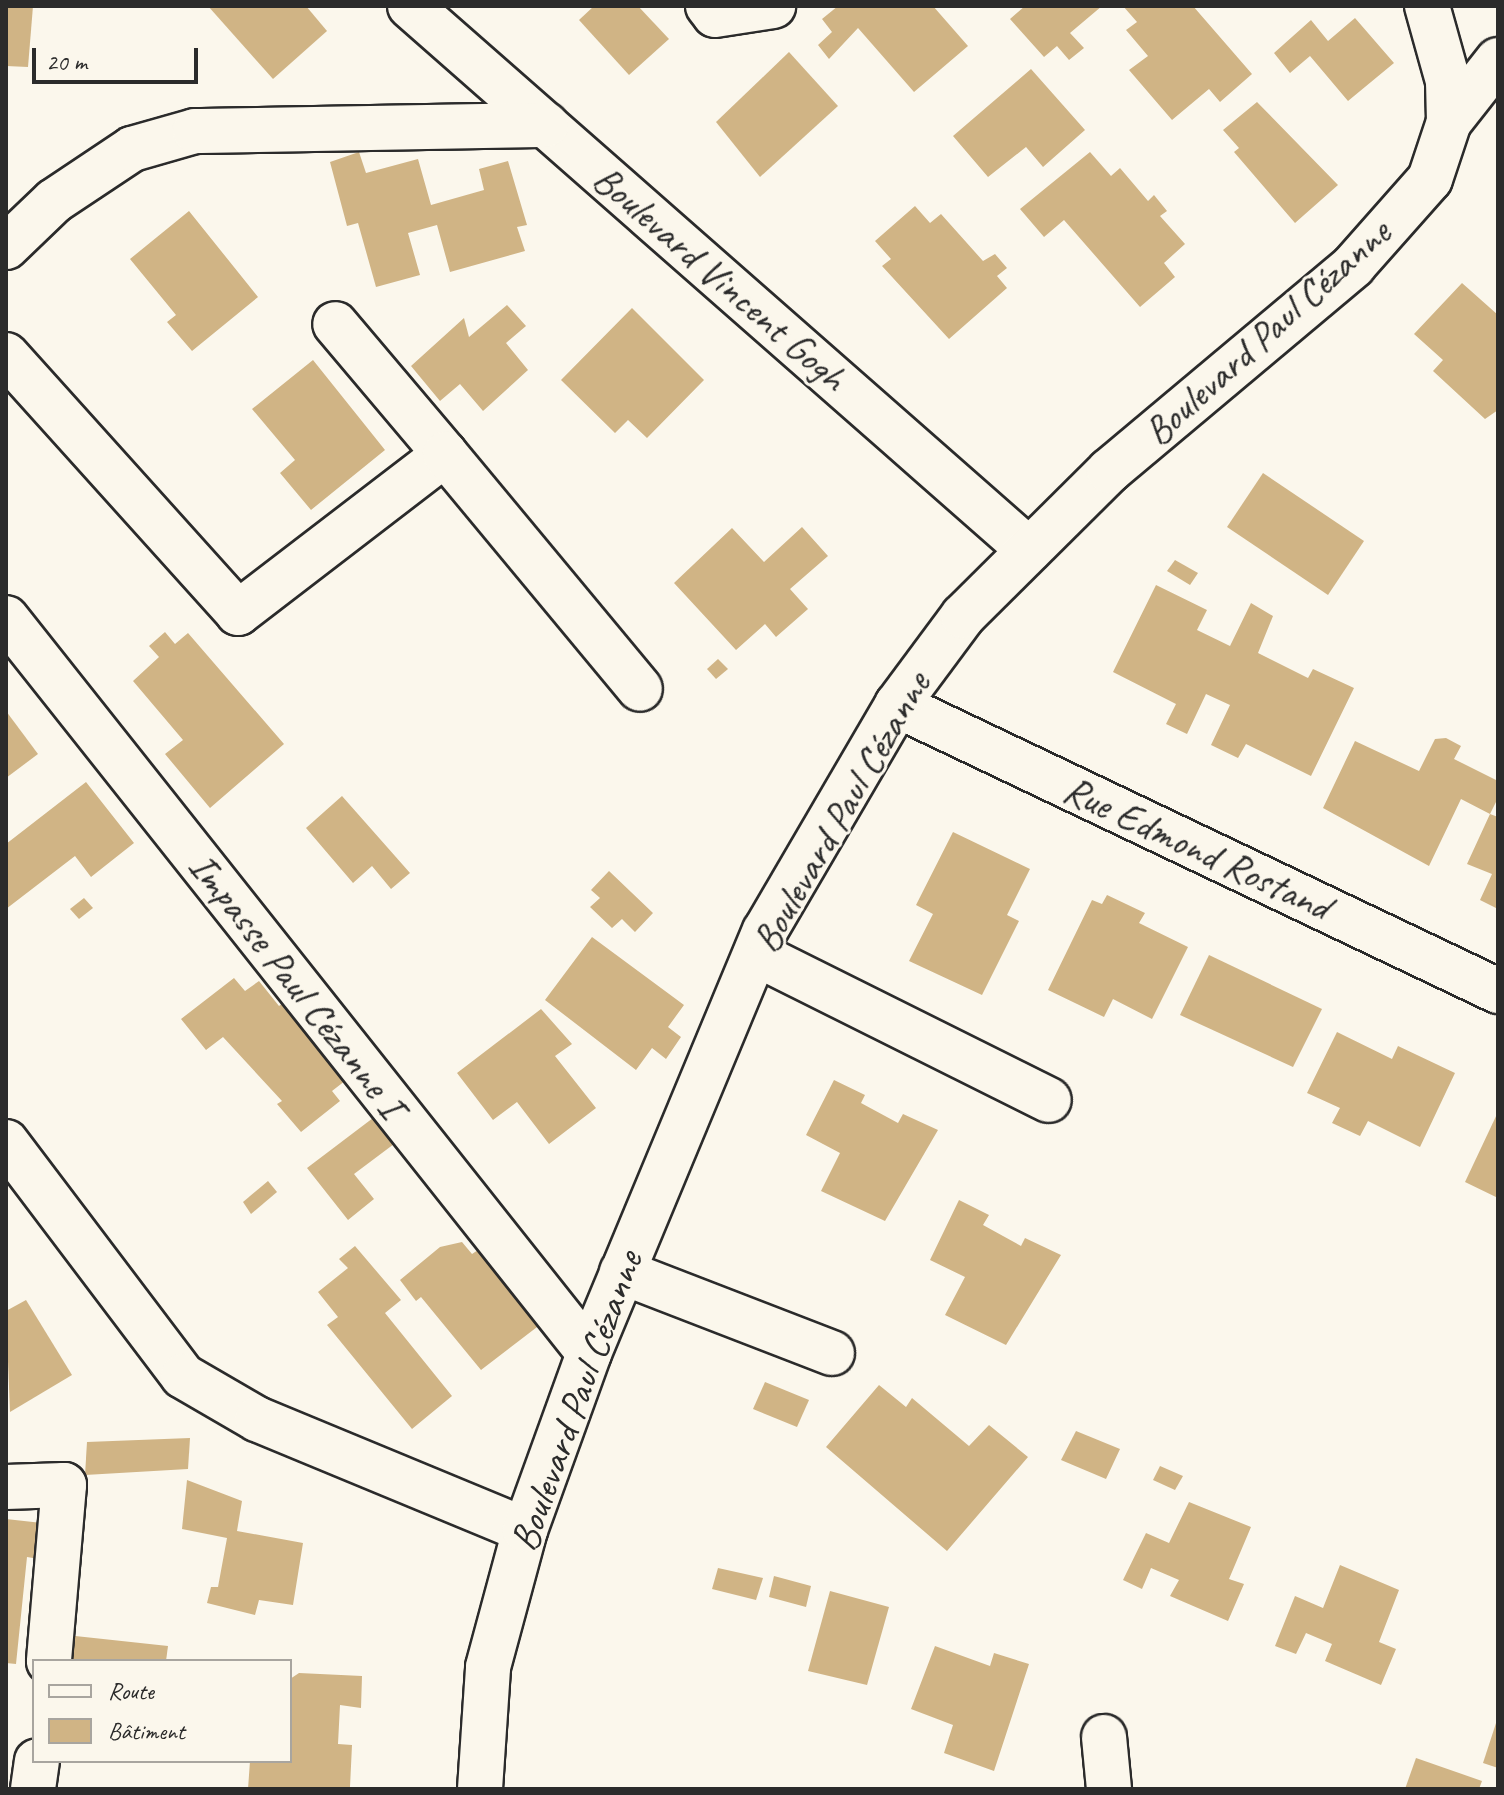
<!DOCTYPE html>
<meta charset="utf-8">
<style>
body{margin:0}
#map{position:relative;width:1504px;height:1795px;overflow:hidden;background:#fbf7ec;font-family:Caveat,sans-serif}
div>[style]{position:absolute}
.building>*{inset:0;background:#d0b485}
.roads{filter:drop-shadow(2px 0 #2b2b2b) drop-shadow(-2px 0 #2b2b2b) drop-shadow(0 2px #2b2b2b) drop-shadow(0 -2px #2b2b2b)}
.minor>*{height:44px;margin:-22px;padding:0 22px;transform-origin:22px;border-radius:22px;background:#fbf7ec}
span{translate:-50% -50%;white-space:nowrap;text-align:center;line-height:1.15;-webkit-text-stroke:6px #fbf7ec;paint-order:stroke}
.street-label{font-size:40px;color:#2b2b2b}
.frame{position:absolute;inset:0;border:8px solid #2b2b2b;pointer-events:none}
.legend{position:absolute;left:32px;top:1659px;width:260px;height:104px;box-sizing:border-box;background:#fbf7ec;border:2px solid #a8a59f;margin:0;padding:10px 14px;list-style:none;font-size:24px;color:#2b2b2b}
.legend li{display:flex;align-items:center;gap:16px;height:40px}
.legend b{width:40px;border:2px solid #a8a59f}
.scale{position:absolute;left:32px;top:48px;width:166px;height:36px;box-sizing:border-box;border:4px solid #2b2b2b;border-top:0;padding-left:10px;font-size:24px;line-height:28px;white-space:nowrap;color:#2b2b2b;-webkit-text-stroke:6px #fbf7ec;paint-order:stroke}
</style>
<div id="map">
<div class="building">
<div style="clip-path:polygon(6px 6px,33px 6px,28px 67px,6px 66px)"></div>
<div style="clip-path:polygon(208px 6px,306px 6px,327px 31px,273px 79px)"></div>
<div style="clip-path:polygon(594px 6px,638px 6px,669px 39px,629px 75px,579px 20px)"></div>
<div style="clip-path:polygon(838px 6px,933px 6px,968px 46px,914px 92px,858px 28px,829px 59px,818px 45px,832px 32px,822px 19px)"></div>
<div style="clip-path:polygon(1025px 6px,1102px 6px,1070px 33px,1084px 48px,1069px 60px,1057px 46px,1044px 57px,1010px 19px)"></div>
<div style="clip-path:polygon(1123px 6px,1193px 6px,1252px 74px,1220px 102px,1209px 89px,1172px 120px,1129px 70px,1148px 56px,1126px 30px,1137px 22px)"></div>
<div style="clip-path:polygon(1355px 18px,1394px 63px,1348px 101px,1310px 56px,1290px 73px,1274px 53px,1311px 20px,1328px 41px)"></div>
<div style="clip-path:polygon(789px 52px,838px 106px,760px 177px,716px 122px)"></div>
<div style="clip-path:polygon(1031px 69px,1085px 130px,1043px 167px,1026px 147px,988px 177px,953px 136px)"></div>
<div style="clip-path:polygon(1257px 102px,1338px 185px,1295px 223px,1234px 152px,1239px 148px,1223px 130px)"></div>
<div style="clip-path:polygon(359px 152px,366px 173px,418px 159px,431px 205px,484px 190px,479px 169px,508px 161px,527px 225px,517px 227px,525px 251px,450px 272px,437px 225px,408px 233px,420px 275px,376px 287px,358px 223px,347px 226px,330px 162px)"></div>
<div style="clip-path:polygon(1090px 152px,1111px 176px,1120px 168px,1148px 201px,1154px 195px,1167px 211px,1160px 216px,1185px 244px,1164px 263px,1175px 277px,1140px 307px,1064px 220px,1044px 237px,1020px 209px)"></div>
<div style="clip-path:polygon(915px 206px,930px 223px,941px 214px,983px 261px,995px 254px,1007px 268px,997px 276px,1007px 288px,949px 339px,882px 266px,891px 259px,875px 241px)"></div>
<div style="clip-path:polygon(189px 211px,258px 297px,192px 351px,167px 322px,176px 315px,130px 259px)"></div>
<div style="clip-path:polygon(1462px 283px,1498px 315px,1498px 410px,1485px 419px,1433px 371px,1443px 360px,1414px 334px)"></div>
<div style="clip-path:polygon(507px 305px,526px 326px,506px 343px,528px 370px,483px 411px,460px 384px,440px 401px,411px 366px,464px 318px,469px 337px)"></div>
<div style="clip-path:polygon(632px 308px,704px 380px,647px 438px,628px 420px,615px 433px,561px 380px)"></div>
<div style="clip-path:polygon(313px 360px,385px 450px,311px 510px,280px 473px,295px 460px,252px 409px)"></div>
<div style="clip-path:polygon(1263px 473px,1364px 541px,1328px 595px,1227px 527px)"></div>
<div style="clip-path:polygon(802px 527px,828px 556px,790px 589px,808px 609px,776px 637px,765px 624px,736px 650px,674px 583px,732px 528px,764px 562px)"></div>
<div style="clip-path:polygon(1175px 560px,1198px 573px,1190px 585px,1167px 571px)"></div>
<div style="clip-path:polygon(1156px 585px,1207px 610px,1197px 630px,1230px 646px,1251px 603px,1273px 616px,1258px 653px,1308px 678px,1313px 669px,1354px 688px,1311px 776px,1246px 744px,1238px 758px,1211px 745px,1230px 705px,1206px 694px,1187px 734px,1166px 724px,1176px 704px,1113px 672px)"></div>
<div style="clip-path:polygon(165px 632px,175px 644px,188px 633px,284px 744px,210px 808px,165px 754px,183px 740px,133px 681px,159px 657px,149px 646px)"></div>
<div style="clip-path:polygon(718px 659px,728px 669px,716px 679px,707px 669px)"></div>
<div style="clip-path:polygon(6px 711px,38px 754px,6px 778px)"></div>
<div style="clip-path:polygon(1446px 738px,1461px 746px,1454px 759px,1498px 781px,1498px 798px,1490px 814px,1461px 799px,1429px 866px,1323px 808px,1355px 741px,1419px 771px,1435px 739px)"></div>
<div style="clip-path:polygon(86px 782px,134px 843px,91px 877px,75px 856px,6px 909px,6px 844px)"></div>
<div style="clip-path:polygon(342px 796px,410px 873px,391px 889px,372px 866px,353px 883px,306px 828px)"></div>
<div style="clip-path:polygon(1490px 814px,1498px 817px,1498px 909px,1480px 900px,1492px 874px,1467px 864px)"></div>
<div style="clip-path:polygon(953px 832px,1030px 869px,1007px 915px,1019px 921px,982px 995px,909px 961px,933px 914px,916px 905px)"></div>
<div style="clip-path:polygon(609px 871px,653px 913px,635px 932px,622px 919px,612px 928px,590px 907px,600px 898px,591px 890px)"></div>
<div style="clip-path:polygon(1107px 895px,1145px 913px,1139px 923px,1188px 947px,1152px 1019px,1113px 999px,1104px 1017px,1048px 990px,1092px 900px,1102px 904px)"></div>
<div style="clip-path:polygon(84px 898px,93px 908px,79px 919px,70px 909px)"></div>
<div style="clip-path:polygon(592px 937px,684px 1005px,668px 1027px,681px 1037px,666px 1059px,652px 1048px,636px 1070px,545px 1000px)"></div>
<div style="clip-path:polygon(1209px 955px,1322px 1009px,1293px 1067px,1180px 1015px)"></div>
<div style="clip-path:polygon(234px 978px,245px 991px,259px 981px,279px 1006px,287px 1000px,350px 1077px,332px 1091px,340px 1101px,301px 1132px,277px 1104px,282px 1101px,223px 1037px,206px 1050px,181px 1019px)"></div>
<div style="clip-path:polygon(541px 1009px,572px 1044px,555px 1056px,596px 1108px,549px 1144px,517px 1102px,493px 1120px,457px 1073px)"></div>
<div style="clip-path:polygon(1337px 1032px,1392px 1059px,1398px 1046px,1455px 1073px,1420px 1147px,1368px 1121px,1360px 1136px,1332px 1123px,1340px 1108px,1307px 1093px)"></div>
<div style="clip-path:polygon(834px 1080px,865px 1095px,861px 1103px,898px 1123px,903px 1114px,938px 1130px,885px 1221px,821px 1191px,840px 1153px,806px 1135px)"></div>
<div style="clip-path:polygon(1498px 1112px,1498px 1198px,1465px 1182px)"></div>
<div style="clip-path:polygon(373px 1118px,394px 1144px,354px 1174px,374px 1199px,348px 1220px,307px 1168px)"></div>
<div style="clip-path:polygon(268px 1181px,277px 1192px,251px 1214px,243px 1202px)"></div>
<div style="clip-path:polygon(959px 1200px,989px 1215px,983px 1225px,1021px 1246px,1025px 1238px,1061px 1255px,1006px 1345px,945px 1315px,965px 1277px,930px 1260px)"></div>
<div style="clip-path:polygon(462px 1242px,472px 1254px,481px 1248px,541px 1324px,481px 1370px,421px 1297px,416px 1301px,400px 1280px,440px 1247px)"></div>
<div style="clip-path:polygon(355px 1246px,401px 1300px,385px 1313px,452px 1396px,412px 1429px,327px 1325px,338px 1317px,318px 1292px,348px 1268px,339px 1259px)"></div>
<div style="clip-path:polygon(26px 1300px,72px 1375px,10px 1412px,6px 1311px)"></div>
<div style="clip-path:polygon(765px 1382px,809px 1400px,797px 1427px,753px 1409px)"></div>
<div style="clip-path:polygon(879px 1385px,906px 1407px,912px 1398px,969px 1446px,989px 1425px,1028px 1457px,947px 1551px,826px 1447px)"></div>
<div style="clip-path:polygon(1076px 1431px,1120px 1449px,1106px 1479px,1061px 1460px)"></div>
<div style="clip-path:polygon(190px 1438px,188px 1469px,85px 1475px,87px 1442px)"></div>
<div style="clip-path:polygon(1160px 1466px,1183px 1476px,1175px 1490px,1153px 1480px)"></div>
<div style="clip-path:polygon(187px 1480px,242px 1501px,237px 1531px,303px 1543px,293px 1605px,259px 1600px,255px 1615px,207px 1603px,211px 1587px,218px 1587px,227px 1538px,182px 1529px)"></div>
<div style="clip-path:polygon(1189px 1502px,1251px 1527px,1229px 1579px,1244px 1584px,1228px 1621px,1170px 1596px,1179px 1580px,1151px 1568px,1142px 1589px,1123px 1580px,1146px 1533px,1169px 1543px)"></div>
<div style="clip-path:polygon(6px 1519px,42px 1523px,39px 1559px,27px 1557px,16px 1664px,6px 1663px)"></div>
<div style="clip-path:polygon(1340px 1565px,1399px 1590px,1379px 1642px,1396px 1649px,1381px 1685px,1325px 1661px,1332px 1644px,1306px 1633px,1296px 1654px,1275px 1646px,1295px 1596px,1323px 1608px)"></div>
<div style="clip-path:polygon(718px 1568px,763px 1578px,756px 1600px,712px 1589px)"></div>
<div style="clip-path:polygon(774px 1576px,811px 1586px,806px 1607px,769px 1597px)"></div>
<div style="clip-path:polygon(830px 1591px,889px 1607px,867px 1685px,808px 1671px)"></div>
<div style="clip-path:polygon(66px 1635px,168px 1646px,166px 1661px,64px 1661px)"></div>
<div style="clip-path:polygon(935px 1646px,990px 1666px,994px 1653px,1029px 1664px,994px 1771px,944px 1753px,953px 1725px,911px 1709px)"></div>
<div style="clip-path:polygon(299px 1673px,362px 1676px,361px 1708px,340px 1705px,338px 1744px,352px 1745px,350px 1787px,248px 1789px,250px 1761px,290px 1761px,290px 1679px)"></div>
<div style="clip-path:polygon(1498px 1717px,1498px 1768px,1483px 1763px)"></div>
<div style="clip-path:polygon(1416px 1758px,1482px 1781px,1479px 1789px,1405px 1789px)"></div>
</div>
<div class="roads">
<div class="minor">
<div style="left:410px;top:6px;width:824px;rotate:41.31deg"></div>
<div style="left:708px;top:6px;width:11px;rotate:52deg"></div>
<div style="left:715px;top:15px;width:59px;rotate:-8.8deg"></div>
<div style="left:1449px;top:122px;width:79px;rotate:-51.7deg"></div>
<div style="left:6px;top:247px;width:66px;rotate:-43.8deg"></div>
<div style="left:54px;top:201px;width:94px;rotate:-33.7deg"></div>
<div style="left:132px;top:149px;width:66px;rotate:-15.9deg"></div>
<div style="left:195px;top:131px;width:351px;rotate:-1deg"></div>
<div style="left:6px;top:355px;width:347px;rotate:48deg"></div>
<div style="left:238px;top:613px;width:261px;rotate:-37.5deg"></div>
<div style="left:445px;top:454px;width:170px;rotate:-130.2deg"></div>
<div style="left:445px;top:454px;width:305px;rotate:50.3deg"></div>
<div style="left:6px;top:618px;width:938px;rotate:51.58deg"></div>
<div style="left:897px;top:705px;width:666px;rotate:25.45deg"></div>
<div style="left:756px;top:954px;width:327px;rotate:26.5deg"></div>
<div style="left:6px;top:1142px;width:293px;rotate:52.9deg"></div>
<div style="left:183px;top:1376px;width:86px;rotate:30.2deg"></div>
<div style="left:257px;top:1419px;width:290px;rotate:22.5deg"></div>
<div style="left:622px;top:1272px;width:225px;rotate:21.1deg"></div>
<div style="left:6px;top:1487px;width:58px;rotate:-2deg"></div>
<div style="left:64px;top:1485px;width:177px;rotate:94.9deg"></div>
<div style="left:1104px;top:1737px;width:52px;rotate:84.5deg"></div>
<div style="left:33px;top:1789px;width:28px;rotate:-82deg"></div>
<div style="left:480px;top:1789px;width:122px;rotate:-86.2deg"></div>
<div style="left:488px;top:1667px;width:142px;rotate:-74.9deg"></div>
<div style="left:525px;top:1530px;width:188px;rotate:-70.1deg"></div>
<div style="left:589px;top:1353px;width:457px;rotate:-67.4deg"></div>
<div style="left:765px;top:931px;width:262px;rotate:-59.7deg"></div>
<div style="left:897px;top:705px;width:111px;rotate:-53.4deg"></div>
<div style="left:963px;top:616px;width:206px;rotate:-44.8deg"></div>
<div style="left:1109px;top:471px;width:319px;rotate:-40deg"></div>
<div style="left:1353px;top:266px;width:116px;rotate:-48.5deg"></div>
<div style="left:1430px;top:179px;width:60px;rotate:-71.6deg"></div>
<div style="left:1449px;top:122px;width:41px;rotate:-91.4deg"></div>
<div style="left:1448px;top:81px;width:78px;rotate:-105.6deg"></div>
</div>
</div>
<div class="street-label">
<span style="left:720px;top:278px;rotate:41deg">Boulevard Vincent Gogh</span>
<span style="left:1267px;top:332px;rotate:-42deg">Boulevard Paul Cézanne</span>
<span style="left:841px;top:812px;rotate:-60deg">Boulevard Paul Cézanne</span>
<span style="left:1197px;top:848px;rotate:25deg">Rue Edmond Rostand</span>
<span style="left:297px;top:985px;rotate:52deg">Impasse Paul Cézanne I</span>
<span style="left:576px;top:1401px;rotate:-70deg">Boulevard Paul Cézanne</span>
</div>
<div class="frame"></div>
<ul class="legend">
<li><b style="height:10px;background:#fbf7ec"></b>Route</li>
<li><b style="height:22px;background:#d0b485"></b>Bâtiment</li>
</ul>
<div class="scale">20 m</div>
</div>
